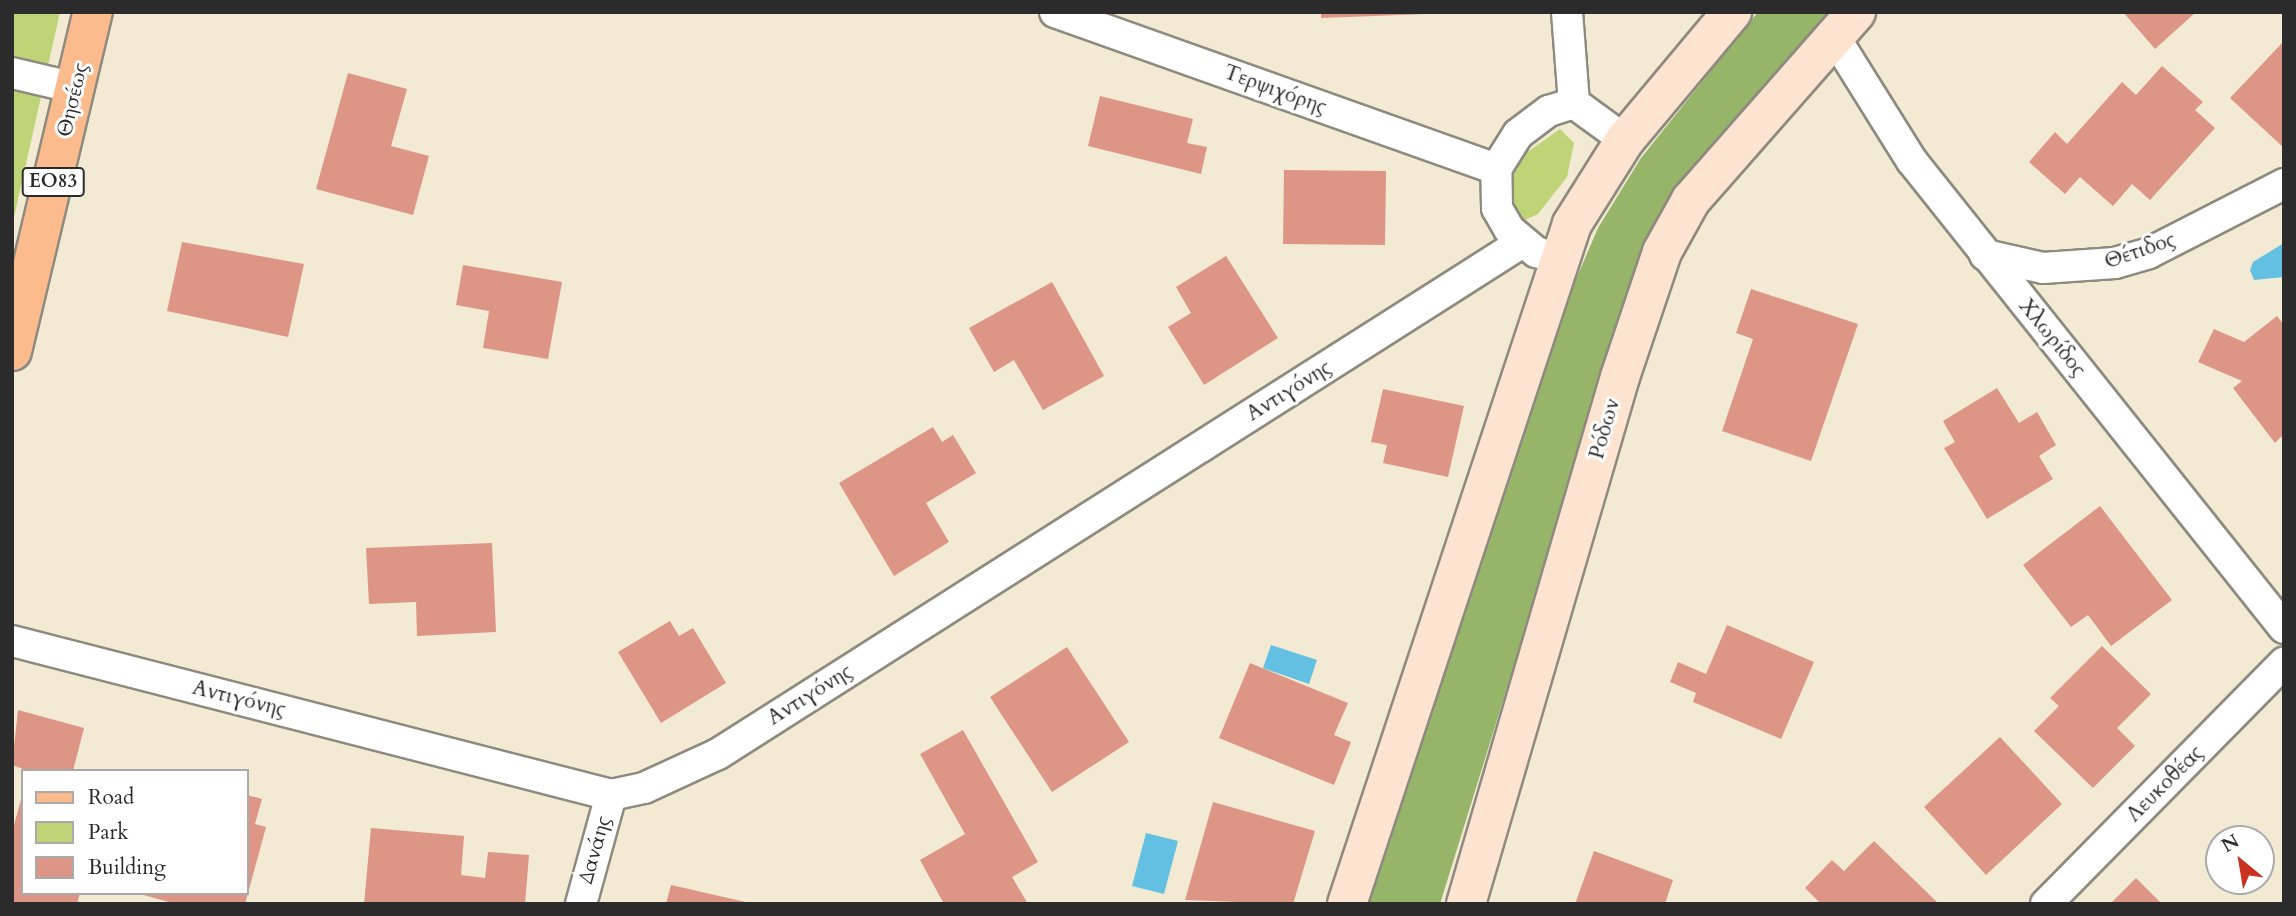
<!DOCTYPE html>
<meta charset="utf-8">
<style>
body{margin:0}
#map{position:relative;width:2296px;height:916px;overflow:hidden;background:#f2ead3;font-family:Cardo,serif}
div>[style]{position:absolute}
.green>*{inset:0;background:#bfd377}
.forest>*{inset:0;background:#97b568}
.water>*{inset:0;background:#64c0e2}
.building>*{inset:0;background:#dd9586}
.roads{filter:drop-shadow(2px 0 #8e8a7f) drop-shadow(-2px 0 #8e8a7f) drop-shadow(0 2px #8e8a7f) drop-shadow(0 -2px #8e8a7f)}
.street>*{height:30px;margin:-15px;padding:0 15px;transform-origin:15px;border-radius:15px;background:#fff}
.secondary>*{height:38px;margin:-19px;padding:0 19px;transform-origin:19px;border-radius:19px;background:#fde4d1}
.primary>*{height:38px;margin:-19px;padding:0 19px;transform-origin:19px;border-radius:19px;background:#fbbb8c}
span{translate:-50% -50%;white-space:nowrap;text-align:center;line-height:1.15;-webkit-text-stroke:6px #fff;paint-order:stroke}
.shield-label span{padding:2px 5px;background:#fff;border:2px solid;border-radius:5px;-webkit-text-stroke-width:0}
.shield-label{font-size:19px;color:#2b2b2b;font-weight:700}
.street-label{font-size:21px;color:#2b2b2b}
.frame{position:absolute;inset:0;border:14px solid #2b2b2b;pointer-events:none}
.legend{position:absolute;left:21px;top:769px;width:228px;height:126px;box-sizing:border-box;background:#fff;border:2px solid #aaa;margin:0;padding:9px 12px;list-style:none;font-size:21px;color:#2b2b2b}
.legend li{display:flex;align-items:center;gap:14px;height:35px}
.legend b{width:35px;border:2px solid #aaa}
.north{position:absolute;left:2205px;top:825px;width:70px;height:70px;box-sizing:border-box;background:#fff;border:2px solid #aaa;border-radius:50%;rotate:330deg;font-size:19px;font-weight:700;line-height:28px;text-align:center;color:#2b2b2b}
.north::after{content:'';display:block;margin:auto;width:24px;height:32px;background:#c8321e;clip-path:polygon(50% 0,100% 100%,50% 72%,0 100%)}
</style>
<div id="map">
<div class="green">
<div style="clip-path:polygon(12px 12px,60px 12px,12px 226px)"></div>
<div style="clip-path:polygon(1560px 129px,1574px 143px,1567px 177px,1538px 214px,1523px 221px,1512px 207px,1505px 185px,1519px 158px)"></div>
</div>
<div class="forest">
<div style="clip-path:polygon(1758px 12px,1830px 12px,1673px 194px,1638px 265px,1440px 904px,1363px 904px,1568px 298px,1598px 228px,1641px 158px)"></div>
</div>
<div class="water">
<div style="clip-path:polygon(2284px 243px,2284px 277px,2254px 280px,2250px 270px,2253px 262px)"></div>
<div style="clip-path:polygon(1271px 645px,1317px 660px,1309px 684px,1263px 668px)"></div>
<div style="clip-path:polygon(1146px 833px,1178px 841px,1164px 894px,1132px 886px)"></div>
</div>
<div class="building">
<div style="clip-path:polygon(1321px 12px,1427px 12px,1427px 14px,1321px 18px)"></div>
<div style="clip-path:polygon(2123px 12px,2196px 12px,2155px 49px)"></div>
<div style="clip-path:polygon(2284px 41px,2284px 148px,2230px 98px)"></div>
<div style="clip-path:polygon(2162px 66px,2203px 102px,2195px 110px,2215px 128px,2150px 200px,2132px 184px,2113px 206px,2080px 177px,2065px 194px,2029px 162px,2055px 132px,2067px 144px,2122px 82px,2136px 95px)"></div>
<div style="clip-path:polygon(348px 73px,407px 89px,391px 146px,429px 156px,413px 215px,316px 189px)"></div>
<div style="clip-path:polygon(1100px 96px,1193px 119px,1187px 143px,1207px 147px,1201px 174px,1088px 146px)"></div>
<div style="clip-path:polygon(1284px 170px,1386px 171px,1385px 245px,1283px 244px)"></div>
<div style="clip-path:polygon(182px 242px,304px 264px,288px 337px,167px 311px)"></div>
<div style="clip-path:polygon(1226px 256px,1278px 338px,1204px 385px,1168px 327px,1191px 313px,1176px 287px)"></div>
<div style="clip-path:polygon(463px 265px,562px 282px,548px 359px,483px 348px,489px 311px,456px 305px)"></div>
<div style="clip-path:polygon(1052px 282px,1104px 376px,1043px 410px,1014px 360px,994px 372px,969px 328px)"></div>
<div style="clip-path:polygon(1751px 289px,1858px 324px,1811px 461px,1722px 431px,1753px 339px,1736px 333px)"></div>
<div style="clip-path:polygon(2277px 316px,2284px 325px,2284px 434px,2275px 443px,2233px 388px,2242px 381px,2198px 362px,2214px 329px,2244px 342px)"></div>
<div style="clip-path:polygon(1997px 388px,2019px 423px,2037px 412px,2056px 445px,2039px 456px,2053px 479px,1987px 519px,1944px 448px,1955px 442px,1943px 421px)"></div>
<div style="clip-path:polygon(1383px 389px,1464px 406px,1448px 477px,1383px 463px,1387px 445px,1371px 442px)"></div>
<div style="clip-path:polygon(933px 427px,942px 442px,953px 435px,976px 473px,926px 503px,949px 542px,894px 576px,839px 483px)"></div>
<div style="clip-path:polygon(2100px 506px,2172px 600px,2111px 646px,2088px 615px,2071px 627px,2023px 565px)"></div>
<div style="clip-path:polygon(492px 543px,496px 632px,417px 636px,416px 602px,369px 604px,366px 548px)"></div>
<div style="clip-path:polygon(670px 621px,679px 636px,693px 628px,726px 683px,661px 723px,618px 652px)"></div>
<div style="clip-path:polygon(1727px 625px,1814px 662px,1781px 739px,1693px 702px,1696px 693px,1670px 682px,1678px 662px,1706px 674px)"></div>
<div style="clip-path:polygon(2102px 646px,2151px 694px,2117px 728px,2135px 746px,2093px 788px,2034px 731px,2059px 706px,2050px 698px)"></div>
<div style="clip-path:polygon(1067px 647px,1129px 742px,1052px 792px,990px 697px)"></div>
<div style="clip-path:polygon(1250px 663px,1348px 703px,1334px 735px,1351px 742px,1334px 785px,1219px 738px)"></div>
<div style="clip-path:polygon(18px 710px,84px 728px,73px 771px,29px 771px,12px 765px)"></div>
<div style="clip-path:polygon(963px 730px,1038px 862px,1012px 877px,1028px 904px,944px 904px,920px 860px,965px 834px,920px 754px)"></div>
<div style="clip-path:polygon(2000px 737px,2062px 804px,1986px 875px,1924px 807px)"></div>
<div style="clip-path:polygon(247px 795px,262px 799px,255px 824px,266px 827px,245px 904px,176px 904px,140px 894px,247px 893px)"></div>
<div style="clip-path:polygon(22px 796px,23px 893px,80px 893px,77px 904px,12px 904px,12px 832px)"></div>
<div style="clip-path:polygon(1213px 802px,1315px 831px,1293px 904px,1185px 900px)"></div>
<div style="clip-path:polygon(371px 828px,464px 836px,461px 875px,485px 878px,488px 852px,529px 855px,525px 904px,364px 904px)"></div>
<div style="clip-path:polygon(1874px 841px,1939px 904px,1821px 904px,1805px 888px,1832px 860px,1844px 871px)"></div>
<div style="clip-path:polygon(1594px 851px,1673px 880px,1665px 904px,1575px 904px)"></div>
<div style="clip-path:polygon(2136px 878px,2162px 904px,2110px 904px)"></div>
<div style="clip-path:polygon(671px 885px,750px 903px,750px 904px,666px 904px)"></div>
</div>
<div class="roads">
<div class="street">
<div style="left:1055px;top:12px;width:468px;rotate:19.6deg"></div>
<div style="left:1567px;top:12px;width:91px;rotate:85.6deg"></div>
<div style="left:1574px;top:103px;width:63px;rotate:36deg"></div>
<div style="left:1835px;top:38px;width:145px;rotate:58deg"></div>
<div style="left:1912px;top:161px;width:597px;rotate:51.46deg"></div>
<div style="left:12px;top:73px;width:66px;rotate:13.2deg"></div>
<div style="left:1985px;top:255px;width:59px;rotate:12.6deg"></div>
<div style="left:2043px;top:268px;width:72px;rotate:-4deg"></div>
<div style="left:2115px;top:263px;width:35px;rotate:-16deg"></div>
<div style="left:2149px;top:253px;width:152px;rotate:-27.1deg"></div>
<div style="left:1559px;top:259px;width:24px;rotate:-163deg"></div>
<div style="left:1536px;top:252px;width:35px;rotate:-140deg"></div>
<div style="left:1509px;top:229px;width:24px;rotate:-120deg"></div>
<div style="left:1497px;top:208px;width:39px;rotate:-91deg"></div>
<div style="left:1496px;top:169px;width:41px;rotate:-57.8deg"></div>
<div style="left:1518px;top:134px;width:39px;rotate:-37deg"></div>
<div style="left:1549px;top:111px;width:26px;rotate:-18deg"></div>
<div style="left:12px;top:641px;width:618px;rotate:14.42deg"></div>
<div style="left:611px;top:795px;width:34px;rotate:-12deg"></div>
<div style="left:644px;top:788px;width:81px;rotate:-24.7deg"></div>
<div style="left:718px;top:754px;width:952px;rotate:-32.47deg"></div>
<div style="left:581px;top:904px;width:113px;rotate:-74.6deg"></div>
<div style="left:2046px;top:904px;width:339px;rotate:-45.4deg"></div>
</div>
<div class="secondary">
<div style="left:1347px;top:904px;width:716px;rotate:-71.69deg"></div>
<div style="left:1572px;top:224px;width:99px;rotate:-57.8deg"></div>
<div style="left:1625px;top:140px;width:167px;rotate:-50.1deg"></div>
<div style="left:1466px;top:904px;width:549px;rotate:-73.71deg"></div>
<div style="left:1620px;top:377px;width:132px;rotate:-71.4deg"></div>
<div style="left:1662px;top:252px;width:60px;rotate:-60.9deg"></div>
<div style="left:1691px;top:200px;width:250px;rotate:-48.7deg"></div>
</div>
<div class="primary">
<div style="left:12px;top:351px;width:349px;rotate:-76.6deg"></div>
</div>
</div>
<div class="shield-label">
<span style="left:53px;top:182px">ΕΟ83</span>
</div>
<div class="street-label">
<span style="left:1275px;top:90px;rotate:20deg">Τερψιχόρης</span>
<span style="left:73px;top:100px;rotate:-77deg">Θησέως</span>
<span style="left:2140px;top:251px;rotate:-19deg">Θέτιδος</span>
<span style="left:2052px;top:338px;rotate:51deg">Χλωρίδος</span>
<span style="left:1289px;top:391px;rotate:-32deg">Αντιγόνης</span>
<span style="left:1605px;top:429px;rotate:-74deg">Ρόδων</span>
<span style="left:810px;top:695px;rotate:-32deg">Αντιγόνης</span>
<span style="left:239px;top:699px;rotate:14deg">Αντιγόνης</span>
<span style="left:2165px;top:784px;rotate:-45deg">Λευκοθέας</span>
<span style="left:595px;top:850px;rotate:-74deg">Δανάης</span>
</div>
<div class="frame"></div>
<ul class="legend">
<li><b style="height:9px;background:#fbbb8c"></b>Road</li>
<li><b style="height:19px;background:#bfd377"></b>Park</li>
<li><b style="height:19px;background:#dd9586"></b>Building</li>
</ul>
<div class="north">N</div>
</div>
